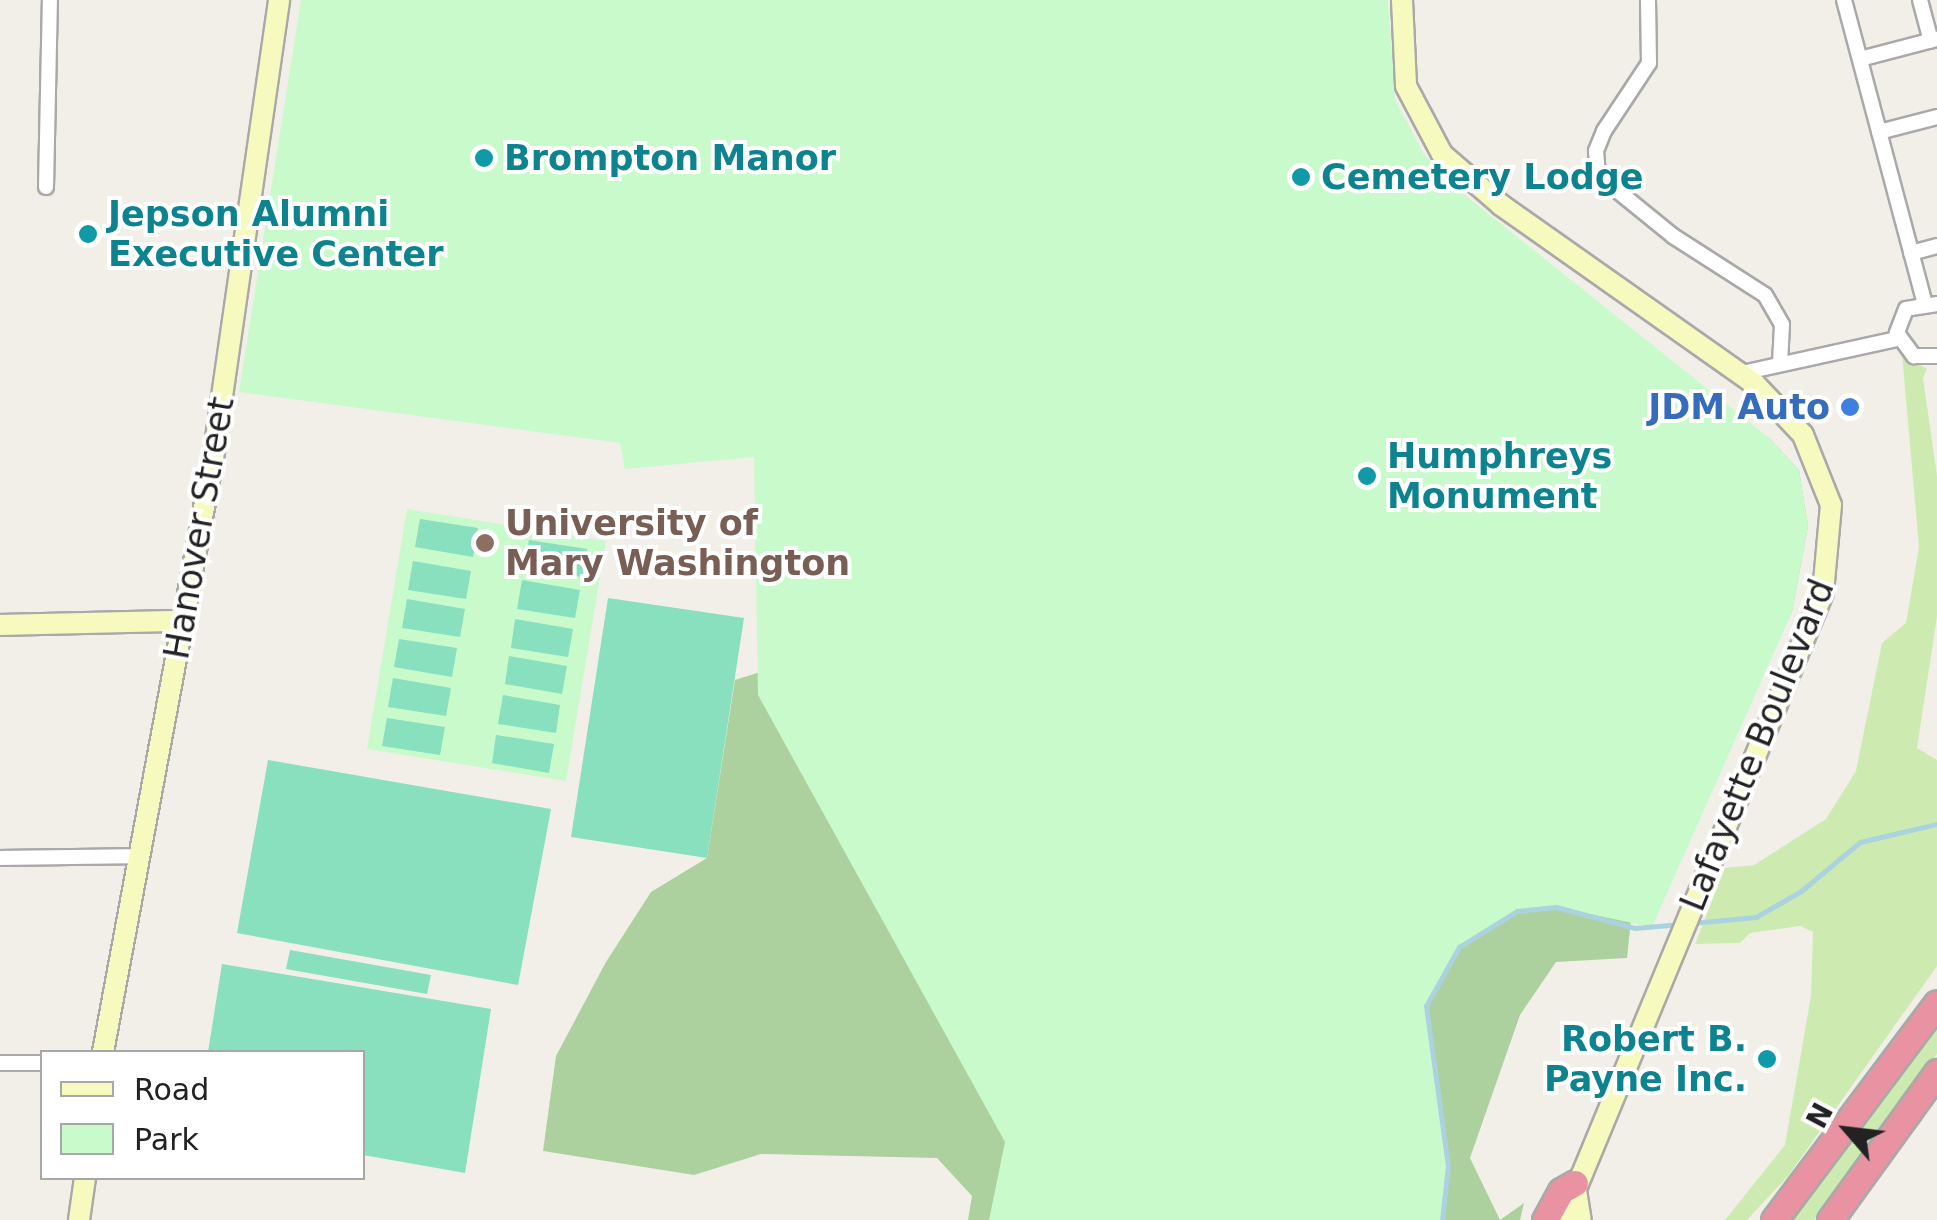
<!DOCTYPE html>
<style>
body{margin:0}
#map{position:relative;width:1937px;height:1220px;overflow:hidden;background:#f2efe9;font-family:"DejaVu Sans",sans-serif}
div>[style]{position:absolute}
.grass>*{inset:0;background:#cdebb0}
.forest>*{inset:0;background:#add19e}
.park>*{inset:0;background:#c8facc}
.pitch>*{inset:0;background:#88e0be}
.stream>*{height:5px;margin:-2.5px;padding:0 2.5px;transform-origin:2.5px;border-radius:2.5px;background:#aad3df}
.roads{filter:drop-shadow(2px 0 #a9a9a9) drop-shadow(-2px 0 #a9a9a9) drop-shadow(0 2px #a9a9a9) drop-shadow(0 -2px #a9a9a9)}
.street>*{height:14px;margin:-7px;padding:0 7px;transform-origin:7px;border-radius:7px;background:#fff}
.secondary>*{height:20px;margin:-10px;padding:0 10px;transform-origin:10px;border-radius:10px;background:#f7fabf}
.highway>*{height:25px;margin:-12.5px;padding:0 12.5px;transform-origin:12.5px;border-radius:12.5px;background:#e892a2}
.dots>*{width:28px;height:28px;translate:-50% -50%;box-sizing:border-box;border:5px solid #fff;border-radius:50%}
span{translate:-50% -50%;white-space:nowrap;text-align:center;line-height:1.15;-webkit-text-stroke:8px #fff;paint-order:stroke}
.culture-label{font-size:35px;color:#0d838f;font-weight:700}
.left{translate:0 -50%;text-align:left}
.right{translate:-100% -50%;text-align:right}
.shop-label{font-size:35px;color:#366cbe;font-weight:700}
.education-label{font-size:35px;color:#785e54;font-weight:700}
.street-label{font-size:35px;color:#222}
.legend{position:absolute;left:40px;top:1050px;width:325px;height:130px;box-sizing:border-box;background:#fff;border:2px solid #a7a7a7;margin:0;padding:12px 18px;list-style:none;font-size:30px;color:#222}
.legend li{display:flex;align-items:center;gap:20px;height:50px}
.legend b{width:50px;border:2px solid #a7a7a7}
.north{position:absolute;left:1797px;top:1080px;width:100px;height:100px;-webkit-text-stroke:8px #fff;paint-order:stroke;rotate:298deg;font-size:28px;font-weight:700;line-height:40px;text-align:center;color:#222}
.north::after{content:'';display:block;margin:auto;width:35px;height:45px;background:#222;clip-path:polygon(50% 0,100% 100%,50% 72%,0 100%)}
</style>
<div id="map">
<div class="grass">
<div style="clip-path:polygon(1902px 354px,1927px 369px,1923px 378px,1937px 476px,1937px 616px,1917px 748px,1937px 760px,1937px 966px,1788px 1176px,1747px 1220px,1725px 1220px,1785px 1145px,1811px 996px,1813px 932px,1800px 926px,1750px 933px,1740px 943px,1695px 944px,1725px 868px,1754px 865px,1826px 819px,1856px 771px,1882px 643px,1906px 623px,1919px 547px)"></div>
<div style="clip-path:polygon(1937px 1016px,1937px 1054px,1845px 1182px,1814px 1220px,1786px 1220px)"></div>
</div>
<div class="forest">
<div style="clip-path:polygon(1769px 438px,1799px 470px,1808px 526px,1792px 612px,1633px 901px,1627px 958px,1556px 962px,1520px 1015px,1470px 1158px,1500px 1220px,1524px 1203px,1520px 1220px,968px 1220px,972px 1196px,937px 1158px,761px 1154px,694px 1175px,543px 1151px,556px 1056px,606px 962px,651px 892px,707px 858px,735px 680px,779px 666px,1650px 582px)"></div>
</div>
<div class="park">
<div style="clip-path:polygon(301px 0,1388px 0,1395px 99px,1423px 153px,1456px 188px,1769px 438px,1799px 470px,1808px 526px,1792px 612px,1652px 927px,1556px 907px,1517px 911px,1459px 947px,1426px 1006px,1448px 1166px,1442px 1220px,989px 1220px,1005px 1142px,758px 695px,754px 457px,625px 469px,620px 443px,239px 392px)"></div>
<div style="clip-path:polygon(407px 509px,606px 541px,566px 781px,367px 749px)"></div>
</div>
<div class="pitch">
<div style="clip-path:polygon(420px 519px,478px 528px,473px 557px,415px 547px)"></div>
<div style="clip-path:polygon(529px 540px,587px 549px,582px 577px,524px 568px)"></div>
<div style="clip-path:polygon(413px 561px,471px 571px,466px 599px,408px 590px)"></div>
<div style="clip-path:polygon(522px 580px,580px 590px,575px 618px,517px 609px)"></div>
<div style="clip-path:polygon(608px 598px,744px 618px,707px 858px,571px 837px)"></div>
<div style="clip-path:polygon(407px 599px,465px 609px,460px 637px,402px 628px)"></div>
<div style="clip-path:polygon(515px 619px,573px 629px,568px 657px,511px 648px)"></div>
<div style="clip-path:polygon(399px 639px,457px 648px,452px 677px,394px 667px)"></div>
<div style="clip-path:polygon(509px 656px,567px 666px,562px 694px,505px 684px)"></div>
<div style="clip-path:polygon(393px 678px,451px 688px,446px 716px,388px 707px)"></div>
<div style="clip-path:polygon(503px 695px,560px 705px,556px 733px,498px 724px)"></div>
<div style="clip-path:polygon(387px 718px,445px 727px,440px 755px,382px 746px)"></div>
<div style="clip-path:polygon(496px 735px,554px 744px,549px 773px,492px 763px)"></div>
<div style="clip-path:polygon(268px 760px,551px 809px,518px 985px,237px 933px)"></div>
<div style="clip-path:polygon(290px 950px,431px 975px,427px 994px,286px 969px)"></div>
<div style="clip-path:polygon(222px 964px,491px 1009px,465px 1173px,363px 1155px,362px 1052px,208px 1052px)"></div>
</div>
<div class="stream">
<div style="left:1692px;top:923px;width:64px;rotate:-5.4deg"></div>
<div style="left:1756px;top:917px;width:52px;rotate:-30deg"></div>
<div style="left:1801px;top:891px;width:77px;rotate:-39.7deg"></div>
<div style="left:1860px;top:842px;width:79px;rotate:-13.2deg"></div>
<div style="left:1442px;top:1220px;width:54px;rotate:-83.7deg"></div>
<div style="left:1448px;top:1166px;width:162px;rotate:-97.8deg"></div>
<div style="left:1426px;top:1006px;width:68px;rotate:-60.8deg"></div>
<div style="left:1459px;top:947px;width:68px;rotate:-31.8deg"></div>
<div style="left:1517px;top:911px;width:39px;rotate:-6deg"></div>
<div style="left:1556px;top:907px;width:82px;rotate:14.9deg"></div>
<div style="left:1635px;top:928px;width:46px;rotate:-5deg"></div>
</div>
<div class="roads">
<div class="street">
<div style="left:1648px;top:0;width:63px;rotate:89.1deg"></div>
<div style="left:1649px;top:63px;width:82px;rotate:123.5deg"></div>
<div style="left:1604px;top:131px;width:22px;rotate:112deg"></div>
<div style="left:1596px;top:151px;width:24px;rotate:85deg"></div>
<div style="left:1598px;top:175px;width:97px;rotate:39.1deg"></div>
<div style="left:1673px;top:236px;width:109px;rotate:32.7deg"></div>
<div style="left:1765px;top:295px;width:34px;rotate:60deg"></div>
<div style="left:1782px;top:325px;width:36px;rotate:93deg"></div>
<div style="left:1844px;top:0;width:311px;rotate:75.1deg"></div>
<div style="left:1920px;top:0;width:42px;rotate:75deg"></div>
<div style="left:1860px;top:59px;width:80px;rotate:-14.6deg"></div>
<div style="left:1879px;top:132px;width:60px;rotate:-14.5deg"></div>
<div style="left:46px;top:187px;width:187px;rotate:-88.8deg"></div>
<div style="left:1911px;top:253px;width:27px;rotate:-15deg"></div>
<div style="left:1937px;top:304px;width:31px;rotate:171deg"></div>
<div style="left:1906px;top:309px;width:26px;rotate:111deg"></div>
<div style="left:1897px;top:333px;width:29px;rotate:54deg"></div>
<div style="left:1914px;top:356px;width:23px"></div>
<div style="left:1742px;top:373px;width:159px;rotate:-12.4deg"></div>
<div style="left:0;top:858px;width:140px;rotate:-0.8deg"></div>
<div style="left:0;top:1063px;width:42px"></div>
</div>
<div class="secondary">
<div style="left:1402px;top:0;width:86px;rotate:87.3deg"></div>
<div style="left:1406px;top:86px;width:77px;rotate:62.1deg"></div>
<div style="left:1442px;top:154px;width:78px;rotate:40.8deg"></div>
<div style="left:1501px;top:205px;width:311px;rotate:35.2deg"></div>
<div style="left:1755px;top:384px;width:70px;rotate:46.7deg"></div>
<div style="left:1803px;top:435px;width:75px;rotate:68.2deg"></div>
<div style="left:1831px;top:505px;width:88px;rotate:95.2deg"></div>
<div style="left:1823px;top:593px;width:679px;rotate:112.52deg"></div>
<div style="left:0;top:625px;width:183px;rotate:-1.3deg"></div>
<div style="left:103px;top:1052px;width:603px;rotate:-79.49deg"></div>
<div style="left:213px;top:459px;width:464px;rotate:-81.8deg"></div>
<div style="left:1575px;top:1184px;width:36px;rotate:81deg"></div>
<div style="left:79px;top:1220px;width:42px;rotate:-81.9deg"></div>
</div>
<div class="highway">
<div style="left:1545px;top:1220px;width:33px;rotate:-61deg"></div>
<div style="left:1561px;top:1191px;width:16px;rotate:-30deg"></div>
<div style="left:1774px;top:1220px;width:271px;rotate:-53.1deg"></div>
<div style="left:1830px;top:1220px;width:183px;rotate:-54.1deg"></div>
</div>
</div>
<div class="dots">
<div style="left:484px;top:158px;background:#0f9aa8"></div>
<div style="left:1301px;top:177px;background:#0f9aa8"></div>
<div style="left:88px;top:234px;background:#0f9aa8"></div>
<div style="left:1850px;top:407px;background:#3f7fe0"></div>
<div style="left:1367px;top:476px;background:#0f9aa8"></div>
<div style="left:485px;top:543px;background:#8d6e63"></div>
<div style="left:1767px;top:1059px;background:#0f9aa8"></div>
</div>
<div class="culture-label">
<span class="left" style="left:504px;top:158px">Brompton Manor</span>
<span class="left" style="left:1321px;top:177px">Cemetery Lodge</span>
<span class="left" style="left:108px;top:234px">Jepson Alumni<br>Executive Center</span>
<span class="left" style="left:1387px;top:476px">Humphreys<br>Monument</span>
<span class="right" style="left:1747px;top:1059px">Robert B.<br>Payne Inc.</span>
</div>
<div class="shop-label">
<span class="right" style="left:1830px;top:407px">JDM Auto</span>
</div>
<div class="education-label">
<span class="left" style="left:505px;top:543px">University of<br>Mary Washington</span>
</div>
<div class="street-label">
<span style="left:199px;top:528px;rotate:-80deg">Hanover Street</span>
<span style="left:1757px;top:745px;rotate:-68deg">Lafayette Boulevard</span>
</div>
<ul class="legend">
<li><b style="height:12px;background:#f7fabf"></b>Road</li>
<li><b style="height:28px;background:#c8facc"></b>Park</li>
</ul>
<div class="north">N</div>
</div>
